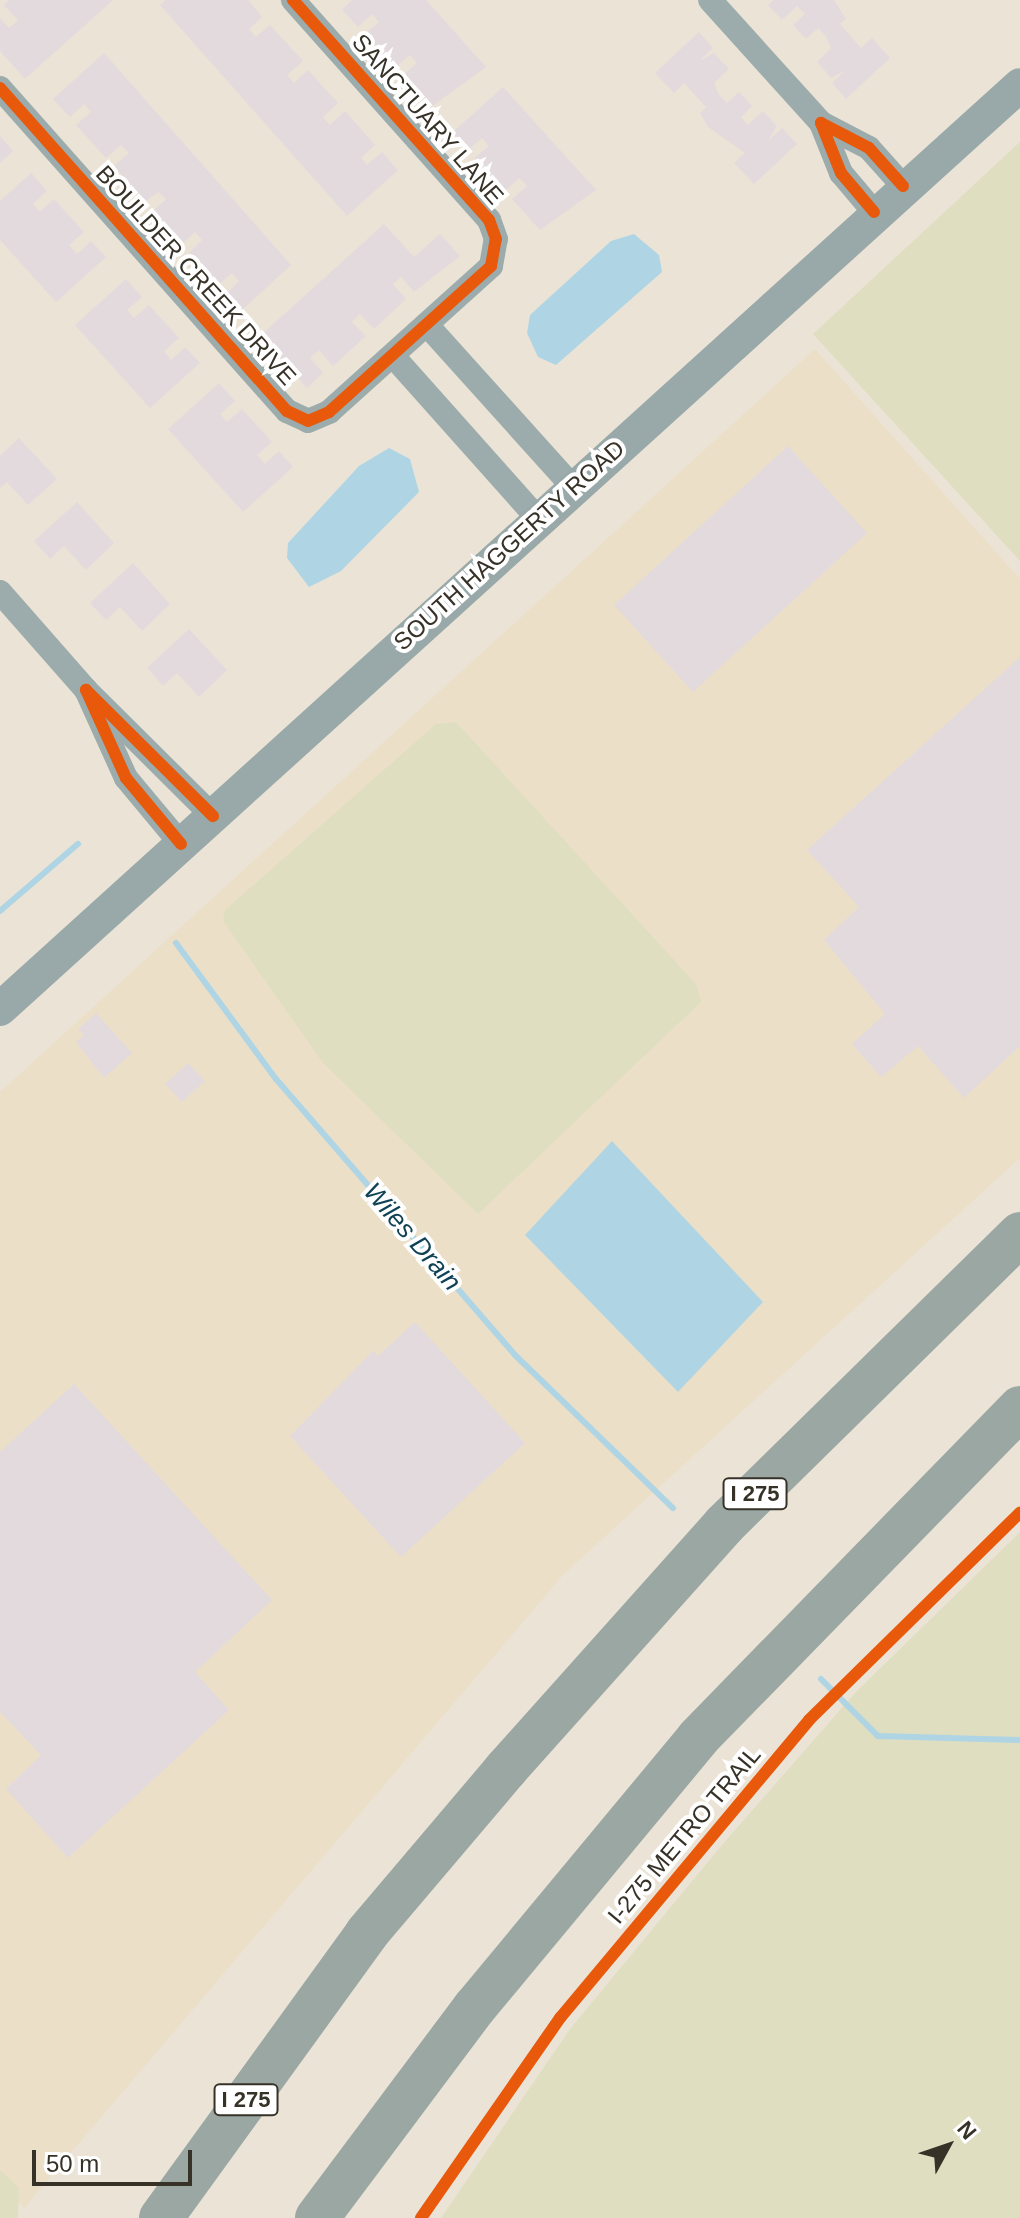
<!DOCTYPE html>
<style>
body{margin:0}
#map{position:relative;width:1020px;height:2218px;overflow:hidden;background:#ebe3d6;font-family:Helvetica,sans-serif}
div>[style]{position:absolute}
.built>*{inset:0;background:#ecdfc8}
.green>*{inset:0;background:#dfdec1}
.water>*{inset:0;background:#afd5e5}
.stream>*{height:6px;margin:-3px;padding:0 3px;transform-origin:3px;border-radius:3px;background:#afd5e5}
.building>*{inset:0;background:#e3dadd}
.minor>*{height:24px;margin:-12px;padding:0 12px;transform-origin:12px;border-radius:12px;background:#9cacac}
.secondary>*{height:34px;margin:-17px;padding:0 17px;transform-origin:17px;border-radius:17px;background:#99a8a8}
.motorway>*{height:44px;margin:-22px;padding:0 22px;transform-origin:22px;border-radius:22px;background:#9ba7a3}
.cycleway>*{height:12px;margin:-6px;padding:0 6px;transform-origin:6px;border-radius:6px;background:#e8590c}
span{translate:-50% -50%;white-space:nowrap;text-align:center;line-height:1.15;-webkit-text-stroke:8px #fff;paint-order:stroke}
.shield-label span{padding:2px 6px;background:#fff;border:2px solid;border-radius:6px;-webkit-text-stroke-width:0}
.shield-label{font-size:22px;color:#373228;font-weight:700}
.street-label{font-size:24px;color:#373228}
.water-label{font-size:26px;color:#104155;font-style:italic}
.north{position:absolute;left:908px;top:2106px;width:80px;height:80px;-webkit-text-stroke:6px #fff;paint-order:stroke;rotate:50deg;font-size:22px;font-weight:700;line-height:32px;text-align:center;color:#373228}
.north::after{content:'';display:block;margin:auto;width:28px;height:36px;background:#373228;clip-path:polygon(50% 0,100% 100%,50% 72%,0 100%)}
.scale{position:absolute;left:32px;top:2150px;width:160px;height:36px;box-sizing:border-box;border:4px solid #373228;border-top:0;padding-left:10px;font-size:24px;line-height:28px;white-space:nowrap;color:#373228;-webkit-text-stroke:6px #fff;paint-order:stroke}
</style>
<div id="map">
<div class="built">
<div style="clip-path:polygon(815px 349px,1020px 579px,1020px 1158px,564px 1574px,24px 2208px,0 2182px,0 1092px)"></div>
</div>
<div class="green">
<div style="clip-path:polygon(1020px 142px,1020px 561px,813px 334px)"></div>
<div style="clip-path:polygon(456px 722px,696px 984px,701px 1002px,478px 1214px,323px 1063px,223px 921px,225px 910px,436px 724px)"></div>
<div style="clip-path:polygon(1020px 1532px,1020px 2218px,441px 2218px,570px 2029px,722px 1845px,855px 1693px)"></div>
<div style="clip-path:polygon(0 2170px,19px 2188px,18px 2218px,0 2218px)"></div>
</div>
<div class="water">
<div style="clip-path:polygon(634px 234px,659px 255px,662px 272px,556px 365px,538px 357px,527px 333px,530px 315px,611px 241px)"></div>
<div style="clip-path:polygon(389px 448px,410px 459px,419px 492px,341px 571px,309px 587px,287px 558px,288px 543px,359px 466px)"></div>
<div style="clip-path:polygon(612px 1141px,763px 1302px,678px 1392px,525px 1235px)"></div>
</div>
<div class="stream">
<div style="left:0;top:911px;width:103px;rotate:-40.7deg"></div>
<div style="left:176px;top:943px;width:169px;rotate:53.7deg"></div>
<div style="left:276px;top:1079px;width:365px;rotate:49.1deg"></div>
<div style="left:515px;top:1355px;width:220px;rotate:44.1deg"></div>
<div style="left:821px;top:1679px;width:81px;rotate:45deg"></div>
<div style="left:878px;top:1736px;width:142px;rotate:1.6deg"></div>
</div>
<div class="building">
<div style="clip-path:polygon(9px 0,113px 0,25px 79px,0 51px,0 18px,9px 28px,18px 20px,4px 5px)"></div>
<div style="clip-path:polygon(165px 0,248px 0,262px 17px,249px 29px,256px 37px,270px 25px,303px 61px,287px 75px,294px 83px,308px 70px,338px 103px,323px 117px,330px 125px,345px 111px,375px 145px,361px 158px,367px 165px,382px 152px,398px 170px,347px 216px,160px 5px)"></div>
<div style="clip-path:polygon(352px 0,426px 0,486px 67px,431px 107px,403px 75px,417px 63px,410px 55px,395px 68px,364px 35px,379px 22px,372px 14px,358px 27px,342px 10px)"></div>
<div style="clip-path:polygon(774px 0,834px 0,846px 19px,840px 24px,861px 48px,872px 38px,890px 58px,846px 99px,832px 83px,846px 70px,831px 78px,817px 62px,831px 48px,826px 36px,818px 28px,806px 39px,793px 25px,805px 14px,797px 6px,782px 20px,768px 5px)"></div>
<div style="clip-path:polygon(699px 32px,713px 48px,699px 61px,714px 53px,729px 69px,714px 83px,719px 95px,727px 103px,739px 92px,752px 106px,741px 117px,748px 125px,763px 111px,777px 126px,768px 141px,782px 128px,797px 144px,754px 184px,734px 163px,745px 153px,708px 127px,700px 113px,706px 107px,684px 83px,674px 93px,655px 73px)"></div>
<div style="clip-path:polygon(104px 53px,291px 265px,241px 311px,226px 294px,239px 281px,232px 273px,218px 285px,189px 253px,202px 240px,195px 232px,181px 245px,152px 212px,166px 199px,158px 192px,145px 202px,114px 166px,129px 153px,121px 145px,106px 158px,76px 125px,91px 112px,84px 104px,70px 117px,53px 99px)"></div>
<div style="clip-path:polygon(503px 87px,596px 190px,540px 230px,512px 199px,527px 186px,519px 178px,504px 192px,474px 158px,489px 146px,482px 138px,467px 151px,452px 133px)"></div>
<div style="clip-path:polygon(0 136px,13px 151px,0 163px)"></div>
<div style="clip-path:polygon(31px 173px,47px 191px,33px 204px,40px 212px,54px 199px,84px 232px,69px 245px,77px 254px,91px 241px,106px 257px,56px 302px,0 240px,0 201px)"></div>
<div style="clip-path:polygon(384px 224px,414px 257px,440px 234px,460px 256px,414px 292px,401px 277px,393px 284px,406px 299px,374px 329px,360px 314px,352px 322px,366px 336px,333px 366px,319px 350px,310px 358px,323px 373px,307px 388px,260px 336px)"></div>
<div style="clip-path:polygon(126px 279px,142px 297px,127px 310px,134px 318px,149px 305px,179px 338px,164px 351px,171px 360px,185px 347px,200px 363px,150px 408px,75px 325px)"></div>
<div style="clip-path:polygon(219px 383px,235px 401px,220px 414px,227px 422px,242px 409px,272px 442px,257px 455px,265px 464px,279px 451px,293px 467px,243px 512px,168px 429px)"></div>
<div style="clip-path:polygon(19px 438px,57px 479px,28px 505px,7px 482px,0 488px,0 456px)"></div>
<div style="clip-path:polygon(788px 446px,867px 533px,693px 692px,614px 605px)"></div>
<div style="clip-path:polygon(77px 502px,114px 543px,86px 570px,64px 546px,50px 559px,34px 541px)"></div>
<div style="clip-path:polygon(133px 563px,170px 604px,142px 631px,120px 607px,106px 620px,90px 603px)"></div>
<div style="clip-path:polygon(189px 629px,227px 670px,199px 697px,177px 673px,163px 686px,147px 668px)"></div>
<div style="clip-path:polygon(1020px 657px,1020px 1046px,964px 1098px,918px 1046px,881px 1077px,852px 1044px,885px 1014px,824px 940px,859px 907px,807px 850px)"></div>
<div style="clip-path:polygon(96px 1013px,132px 1053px,104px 1078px,76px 1042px,84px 1035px,78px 1029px)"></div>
<div style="clip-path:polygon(188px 1063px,205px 1081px,182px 1102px,165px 1084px)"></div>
<div style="clip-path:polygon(415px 1322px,525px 1443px,401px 1557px,290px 1436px,373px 1351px,378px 1356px)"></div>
<div style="clip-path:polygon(74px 1384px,272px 1600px,195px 1672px,229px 1710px,68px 1858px,6px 1789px,41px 1755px,0 1712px,0 1452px)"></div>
</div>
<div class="minor">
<div style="left:710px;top:0;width:166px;rotate:47.9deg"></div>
<div style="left:0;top:88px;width:432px;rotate:48.4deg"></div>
<div style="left:287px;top:411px;width:23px;rotate:25deg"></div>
<div style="left:308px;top:421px;width:23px;rotate:-23deg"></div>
<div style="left:329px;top:412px;width:218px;rotate:-42deg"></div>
<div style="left:491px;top:266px;width:27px;rotate:-80deg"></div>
<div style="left:496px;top:239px;width:20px;rotate:-110deg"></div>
<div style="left:489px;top:220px;width:295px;rotate:-131.7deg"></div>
<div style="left:874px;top:212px;width:51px;rotate:-130.2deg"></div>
<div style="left:841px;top:173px;width:54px;rotate:-111.8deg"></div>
<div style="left:821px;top:123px;width:54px;rotate:27.5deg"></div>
<div style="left:869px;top:148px;width:51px;rotate:48.2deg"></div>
<div style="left:427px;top:325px;width:218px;rotate:48deg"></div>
<div style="left:393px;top:356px;width:218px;rotate:48.3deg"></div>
<div style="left:0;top:592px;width:130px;rotate:48.7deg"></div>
<div style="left:181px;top:844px;width:86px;rotate:-129.8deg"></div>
<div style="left:126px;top:778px;width:97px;rotate:-114.4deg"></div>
<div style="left:86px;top:690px;width:179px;rotate:44.8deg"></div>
</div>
<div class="secondary">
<div style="left:0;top:1009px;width:1376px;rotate:-42.17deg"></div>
</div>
<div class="motorway">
<div style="left:161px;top:2218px;width:352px;rotate:-54.1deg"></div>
<div style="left:367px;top:1933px;width:215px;rotate:-49.7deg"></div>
<div style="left:506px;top:1769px;width:327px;rotate:-48.2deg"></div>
<div style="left:724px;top:1525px;width:415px;rotate:-44.5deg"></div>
<div style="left:317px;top:2218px;width:264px;rotate:-53.2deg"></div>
<div style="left:475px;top:2007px;width:349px;rotate:-50.3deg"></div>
<div style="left:698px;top:1738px;width:461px;rotate:-45.7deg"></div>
</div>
<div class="cycleway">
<div style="left:0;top:88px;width:432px;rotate:48.4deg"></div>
<div style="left:287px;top:411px;width:23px;rotate:25deg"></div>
<div style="left:308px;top:421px;width:23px;rotate:-23deg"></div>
<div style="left:329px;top:412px;width:218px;rotate:-42deg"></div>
<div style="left:491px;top:266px;width:27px;rotate:-80deg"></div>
<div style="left:496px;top:239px;width:20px;rotate:-110deg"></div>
<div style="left:489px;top:220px;width:295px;rotate:-131.7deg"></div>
<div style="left:874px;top:212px;width:51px;rotate:-130.2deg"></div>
<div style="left:841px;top:173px;width:54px;rotate:-111.8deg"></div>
<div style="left:821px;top:123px;width:54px;rotate:27.5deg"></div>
<div style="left:869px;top:148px;width:51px;rotate:48.2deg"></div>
<div style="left:181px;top:844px;width:86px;rotate:-129.8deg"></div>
<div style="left:126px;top:778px;width:97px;rotate:-114.4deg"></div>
<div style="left:86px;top:690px;width:179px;rotate:44.8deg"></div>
<div style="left:421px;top:2218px;width:244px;rotate:-55.2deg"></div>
<div style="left:560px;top:2018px;width:388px;rotate:-50.1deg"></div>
<div style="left:809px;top:1720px;width:296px;rotate:-44.5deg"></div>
</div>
<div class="shield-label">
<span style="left:755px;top:1494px">I 275</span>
<span style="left:246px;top:2100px">I 275</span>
</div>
<div class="street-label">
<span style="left:428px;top:119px;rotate:49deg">SANCTUARY LANE</span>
<span style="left:196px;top:275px;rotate:48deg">BOULDER CREEK DRIVE</span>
<span style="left:509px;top:545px;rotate:-42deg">SOUTH HAGGERTY ROAD</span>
<span style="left:684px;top:1835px;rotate:-50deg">I-275 METRO TRAIL</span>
</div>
<div class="water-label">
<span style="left:412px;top:1237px;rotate:49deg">Wiles Drain</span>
</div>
<div class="north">N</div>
<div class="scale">50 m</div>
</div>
